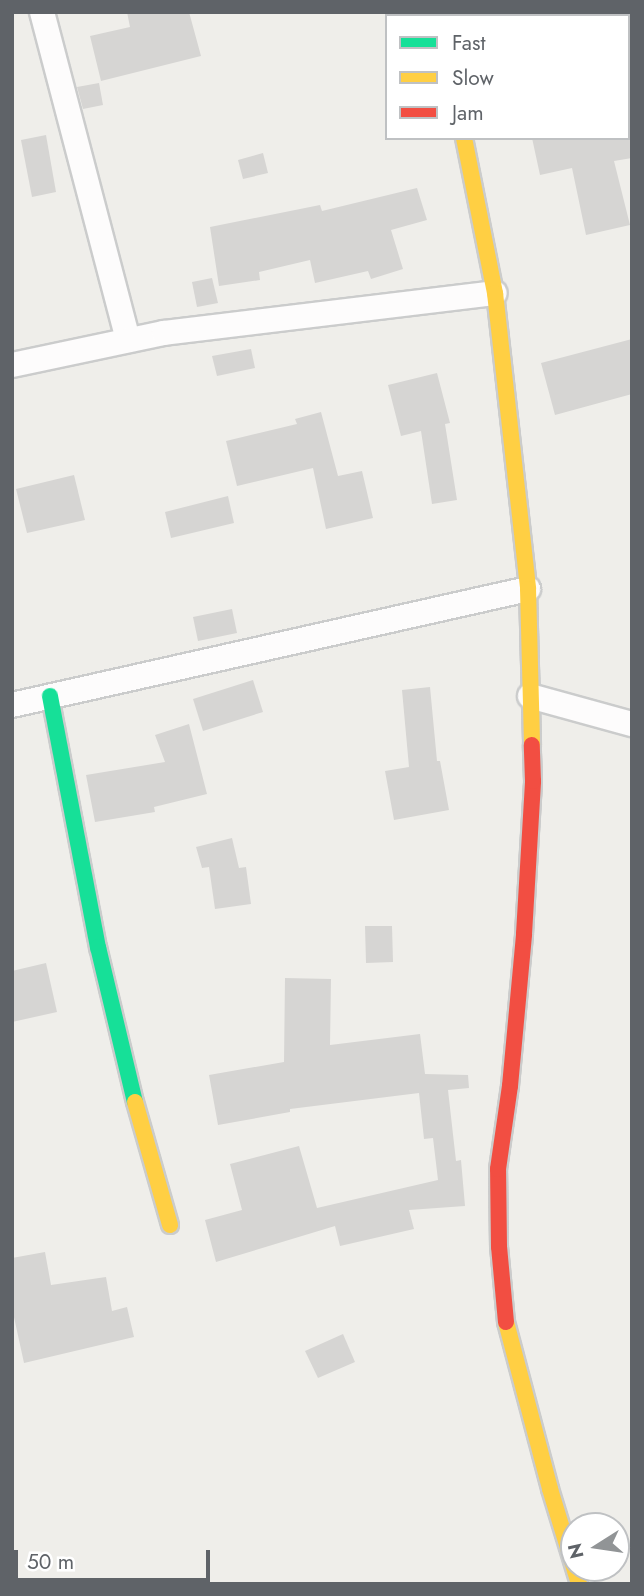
<!DOCTYPE html>
<style>
body{margin:0}
#map{position:relative;width:644px;height:1596px;overflow:hidden;background:#efeeea;font-family:Jost,sans-serif}
div>[style]{position:absolute}
.building>*{inset:0;background:#d6d5d3}
.roads{filter:drop-shadow(2px 0 #cbcccc) drop-shadow(-2px 0 #cbcccc) drop-shadow(0 2px #cbcccc) drop-shadow(0 -2px #cbcccc)}
.street>*{height:24px;margin:-12px;padding:0 12px;transform-origin:12px;border-radius:12px;background:#fdfcfc}
.fast>*{height:16px;margin:-8px;padding:0 8px;transform-origin:8px;border-radius:8px;background:#16e098}
.slow>*{height:16px;margin:-8px;padding:0 8px;transform-origin:8px;border-radius:8px;background:#ffcf43}
.jam>*{height:16px;margin:-8px;padding:0 8px;transform-origin:8px;border-radius:8px;background:#f24e42}
span{translate:-50% -50%;white-space:nowrap;text-align:center;line-height:1.15;-webkit-text-stroke:5px #fff;paint-order:stroke}
.frame{position:absolute;inset:0;border:14px solid #5f6368;pointer-events:none}
.legend{position:absolute;left:385px;top:14px;width:245px;height:126px;box-sizing:border-box;background:#fff;border:2px solid #bfc1c3;margin:0;padding:9px 12px;list-style:none;font-size:21px;color:#5f6368}
.legend li{display:flex;align-items:center;gap:14px;height:35px}
.legend b{width:35px;border:2px solid #bfc1c3}
.north{position:absolute;left:560px;top:1512px;width:70px;height:70px;box-sizing:border-box;background:#fff;border:2px solid #bfc1c3;border-radius:50%;rotate:258deg;font-size:19px;font-weight:700;line-height:28px;text-align:center;color:#5f6368}
.north::after{content:'';display:block;margin:auto;width:24px;height:32px;background:#919496;clip-path:polygon(50% 0,100% 100%,50% 72%,0 100%)}
.scale{position:absolute;left:14px;top:1550px;width:196px;height:32px;box-sizing:border-box;border:4px solid #5f6368;border-top:0;padding-left:9px;font-size:21px;line-height:24px;white-space:nowrap;color:#5f6368;-webkit-text-stroke:5px #fff;paint-order:stroke}
</style>
<div id="map">
<div class="building">
<div style="clip-path:polygon(127px 12px,189px 12px,201px 56px,101px 81px,90px 36px,130px 27px)"></div>
<div style="clip-path:polygon(99px 83px,103px 105px,83px 109px,77px 87px)"></div>
<div style="clip-path:polygon(46px 135px,56px 192px,32px 197px,21px 140px)"></div>
<div style="clip-path:polygon(532px 138px,632px 138px,632px 158px,614px 161px,630px 225px,586px 235px,572px 168px,540px 175px)"></div>
<div style="clip-path:polygon(263px 153px,268px 173px,243px 179px,238px 160px)"></div>
<div style="clip-path:polygon(417px 188px,427px 220px,391px 230px,403px 269px,371px 279px,368px 271px,315px 283px,310px 260px,259px 272px,260px 280px,219px 286px,210px 227px,320px 205px,322px 211px)"></div>
<div style="clip-path:polygon(212px 278px,218px 303px,197px 307px,192px 282px)"></div>
<div style="clip-path:polygon(632px 339px,632px 394px,555px 415px,541px 363px)"></div>
<div style="clip-path:polygon(251px 349px,255px 368px,217px 376px,212px 356px)"></div>
<div style="clip-path:polygon(437px 373px,450px 423px,445px 424px,457px 500px,432px 504px,421px 431px,401px 436px,388px 385px)"></div>
<div style="clip-path:polygon(321px 412px,338px 476px,362px 471px,373px 518px,326px 529px,313px 468px,237px 486px,226px 441px,297px 424px,295px 419px)"></div>
<div style="clip-path:polygon(74px 475px,85px 520px,27px 533px,16px 489px)"></div>
<div style="clip-path:polygon(228px 496px,234px 523px,171px 538px,165px 512px)"></div>
<div style="clip-path:polygon(232px 609px,237px 633px,198px 641px,193px 617px)"></div>
<div style="clip-path:polygon(253px 680px,263px 712px,203px 731px,193px 699px)"></div>
<div style="clip-path:polygon(430px 687px,437px 761px,440px 761px,449px 810px,394px 820px,385px 771px,409px 767px,402px 690px)"></div>
<div style="clip-path:polygon(189px 724px,207px 794px,154px 807px,155px 812px,95px 822px,86px 775px,165px 762px,155px 735px)"></div>
<div style="clip-path:polygon(232px 838px,239px 868px,246px 867px,251px 904px,215px 909px,209px 867px,202px 868px,196px 847px)"></div>
<div style="clip-path:polygon(365px 926px,392px 926px,393px 962px,366px 963px)"></div>
<div style="clip-path:polygon(46px 963px,57px 1012px,12px 1022px,12px 971px)"></div>
<div style="clip-path:polygon(285px 978px,331px 979px,330px 1045px,420px 1034px,425px 1074px,468px 1075px,469px 1088px,448px 1090px,456px 1161px,461px 1160px,465px 1206px,409px 1210px,414px 1229px,340px 1246px,335px 1226px,216px 1262px,205px 1220px,242px 1210px,230px 1164px,299px 1146px,317px 1208px,438px 1180px,433px 1138px,424px 1139px,419px 1093px,290px 1109px,290px 1112px,218px 1125px,209px 1075px,284px 1062px)"></div>
<div style="clip-path:polygon(45px 1252px,51px 1285px,106px 1277px,112px 1311px,127px 1307px,134px 1337px,24px 1363px,12px 1308px,12px 1258px)"></div>
<div style="clip-path:polygon(343px 1334px,355px 1362px,318px 1378px,305px 1351px)"></div>
</div>
<div class="roads">
<div class="street">
<div style="left:42px;top:12px;width:339px;rotate:75.3deg"></div>
<div style="left:628px;top:82px;width:4px;rotate:-14deg"></div>
<div style="left:12px;top:365px;width:155px;rotate:-11.9deg"></div>
<div style="left:164px;top:333px;width:333px;rotate:-6.9deg"></div>
<div style="left:530px;top:696px;width:106px;rotate:15.4deg"></div>
<div style="left:12px;top:705px;width:529px;rotate:-12.67deg"></div>
</div>
<div class="fast">
<div style="left:50px;top:696px;width:256px;rotate:79.2deg"></div>
<div style="left:98px;top:947px;width:159px;rotate:76.6deg"></div>
</div>
<div class="slow">
<div style="left:464px;top:138px;width:158px;rotate:78.7deg"></div>
<div style="left:495px;top:293px;width:298px;rotate:83.6deg"></div>
<div style="left:528px;top:589px;width:156px;rotate:88.5deg"></div>
<div style="left:135px;top:1102px;width:128px;rotate:74.1deg"></div>
<div style="left:506px;top:1322px;width:173px;rotate:75.2deg"></div>
<div style="left:550px;top:1489px;width:99px;rotate:73deg"></div>
</div>
<div class="jam">
<div style="left:450px;top:12px;width:4px;rotate:76deg"></div>
<div style="left:506px;top:1322px;width:75px;rotate:-95.3deg"></div>
<div style="left:499px;top:1247px;width:78px;rotate:-90.7deg"></div>
<div style="left:498px;top:1169px;width:84px;rotate:-81.8deg"></div>
<div style="left:510px;top:1086px;width:153px;rotate:-84.7deg"></div>
<div style="left:524px;top:934px;width:153px;rotate:-86.6deg"></div>
<div style="left:533px;top:781px;width:36px;rotate:-92deg"></div>
</div>
</div>
<div class="frame"></div>
<ul class="legend">
<li><b style="height:9px;background:#16e098"></b>Fast</li>
<li><b style="height:9px;background:#ffcf43"></b>Slow</li>
<li><b style="height:9px;background:#f24e42"></b>Jam</li>
</ul>
<div class="north">N</div>
<div class="scale">50 m</div>
</div>
